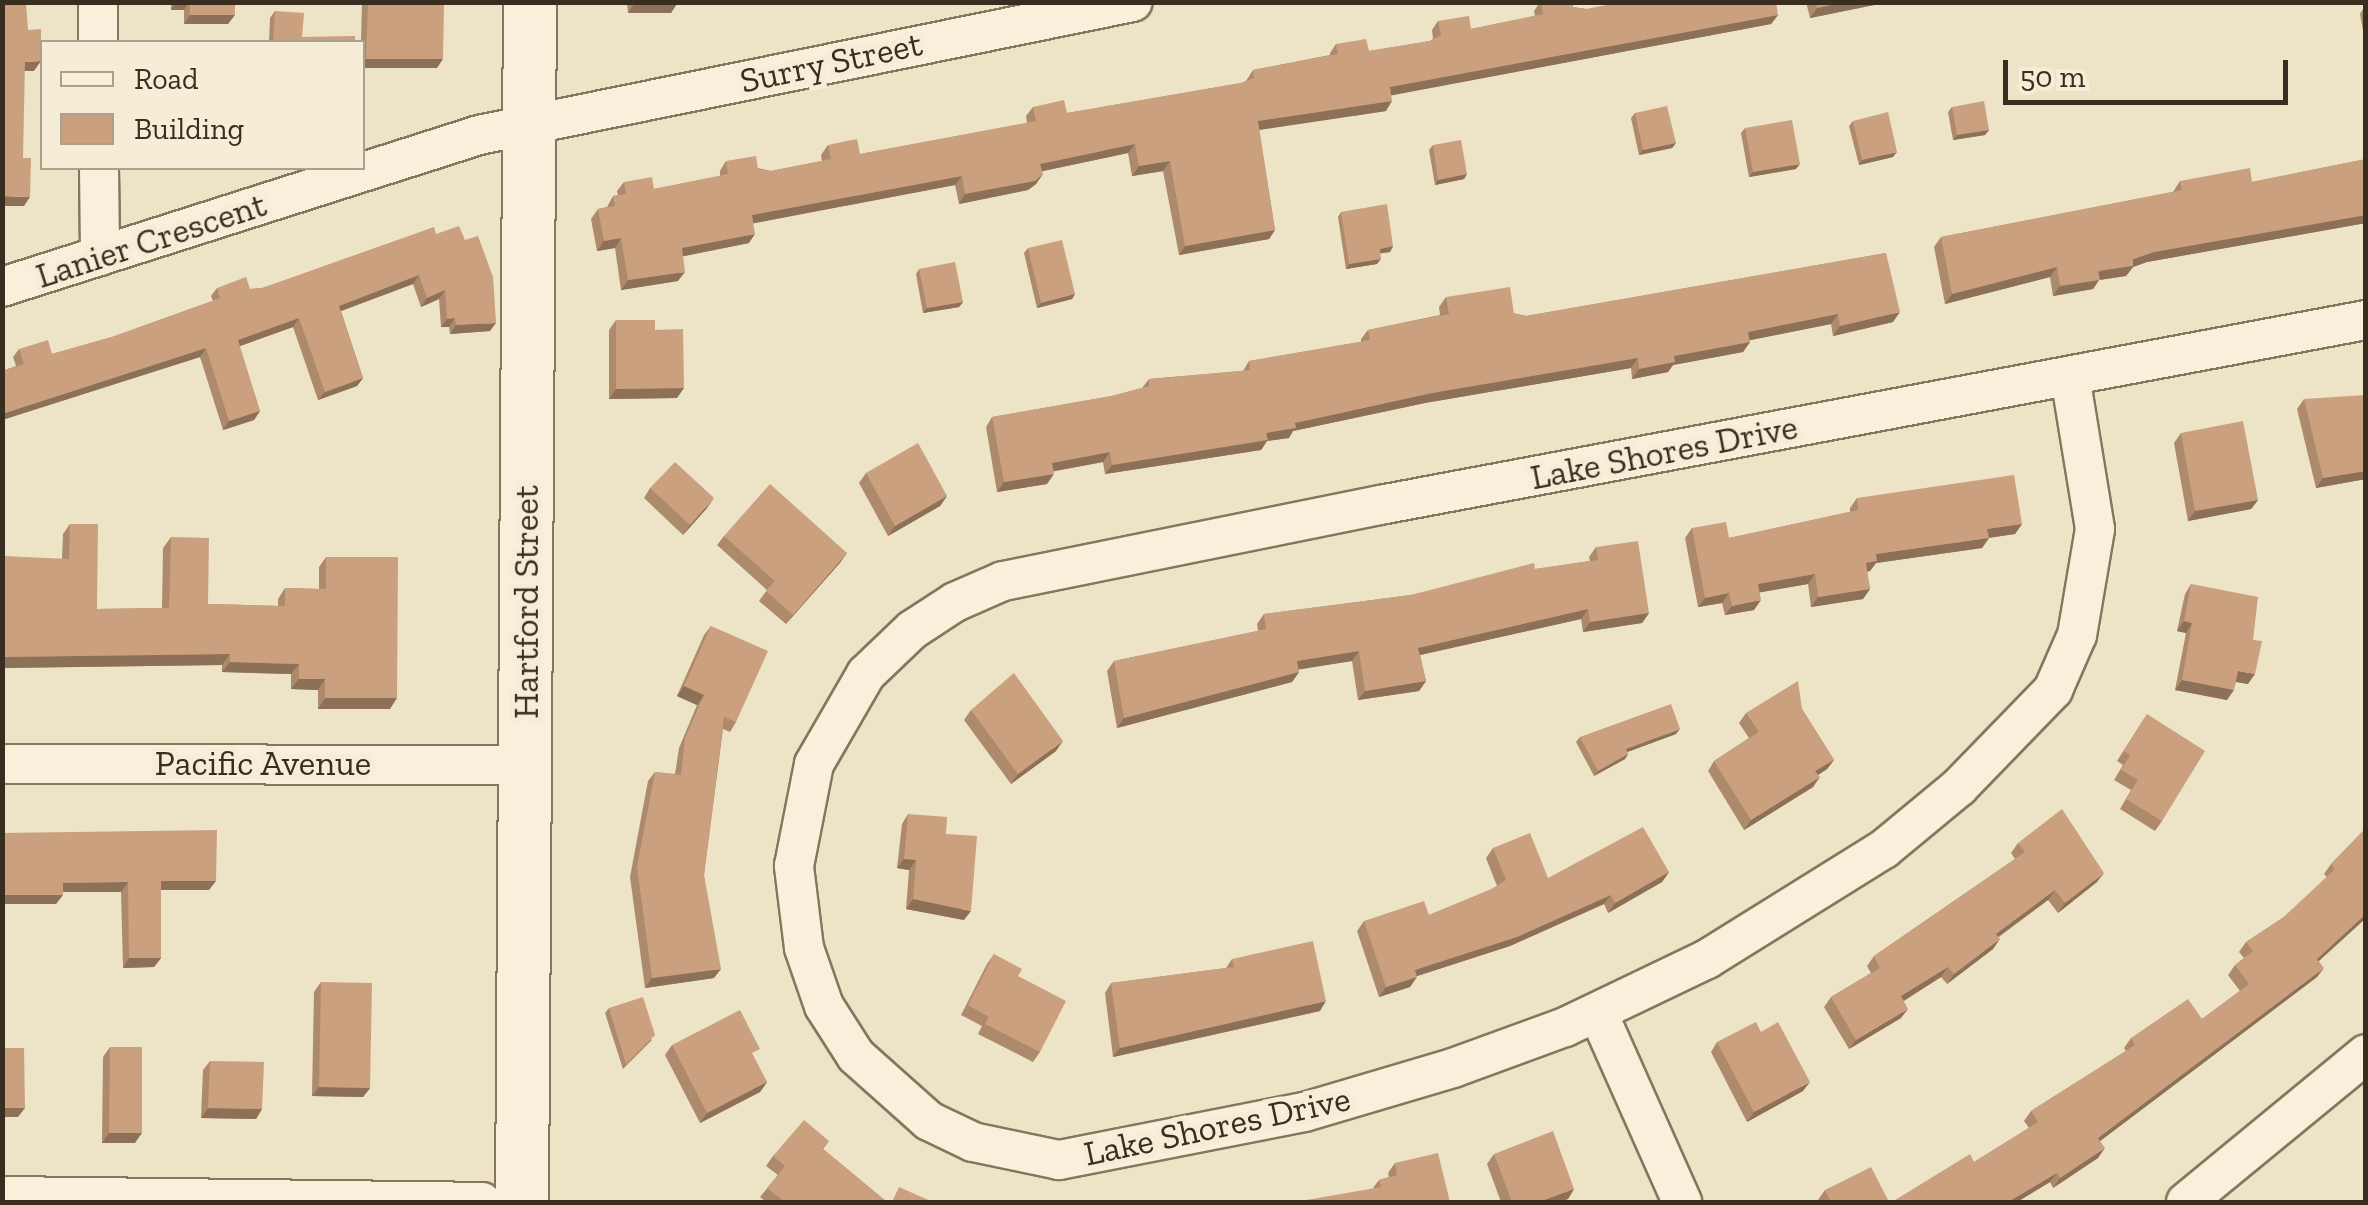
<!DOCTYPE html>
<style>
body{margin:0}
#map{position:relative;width:2368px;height:1205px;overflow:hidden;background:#ede3c7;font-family:"Zilla Slab",serif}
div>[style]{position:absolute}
.roads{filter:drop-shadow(2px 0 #88755d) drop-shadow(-2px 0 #88755d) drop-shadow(0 2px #88755d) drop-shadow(0 -2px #88755d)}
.street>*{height:38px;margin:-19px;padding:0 19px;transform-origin:19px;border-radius:19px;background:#f8f0da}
.secondary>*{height:52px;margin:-26px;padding:0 26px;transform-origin:26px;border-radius:26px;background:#f8f0da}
.wall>*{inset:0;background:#ae8a6c}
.shaded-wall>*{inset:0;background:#8d7058}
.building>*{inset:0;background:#caa07e}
span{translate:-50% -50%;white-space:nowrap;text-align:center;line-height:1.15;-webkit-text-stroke:10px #f5edd6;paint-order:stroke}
.street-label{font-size:35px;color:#392d20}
.frame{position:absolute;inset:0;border:5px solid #392d20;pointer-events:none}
.legend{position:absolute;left:40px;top:40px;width:325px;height:130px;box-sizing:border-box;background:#f5edd6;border:2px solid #aaa08d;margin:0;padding:12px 18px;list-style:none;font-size:30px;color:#392d20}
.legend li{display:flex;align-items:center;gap:20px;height:50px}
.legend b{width:50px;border:2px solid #aaa08d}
.scale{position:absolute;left:2003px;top:60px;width:285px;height:45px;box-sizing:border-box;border:5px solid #392d20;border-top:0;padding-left:12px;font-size:30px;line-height:35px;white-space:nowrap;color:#392d20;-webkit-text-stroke:8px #f5edd6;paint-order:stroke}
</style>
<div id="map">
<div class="roads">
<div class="street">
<div style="left:98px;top:2px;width:40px;rotate:90deg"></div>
<div style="left:99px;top:168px;width:88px;rotate:89.3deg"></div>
<div style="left:2px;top:287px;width:501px;rotate:-17.67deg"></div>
<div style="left:479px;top:135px;width:667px;rotate:-11.5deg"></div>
<div style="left:2070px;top:376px;width:155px;rotate:80.7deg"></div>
<div style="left:2095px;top:529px;width:108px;rotate:99.6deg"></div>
<div style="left:2077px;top:635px;width:60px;rotate:113.6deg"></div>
<div style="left:2053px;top:690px;width:135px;rotate:134.1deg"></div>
<div style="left:1959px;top:787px;width:97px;rotate:140.4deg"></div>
<div style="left:1884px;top:849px;width:208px;rotate:148.1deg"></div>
<div style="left:1707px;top:959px;width:157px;rotate:154.4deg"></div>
<div style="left:1565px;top:1027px;width:119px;rotate:159.9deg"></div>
<div style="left:1453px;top:1068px;width:155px;rotate:163.5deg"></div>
<div style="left:1304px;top:1112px;width:250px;rotate:168.9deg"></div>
<div style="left:1059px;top:1160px;width:88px;rotate:-168.2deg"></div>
<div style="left:973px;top:1142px;width:49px;rotate:-154.5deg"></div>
<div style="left:929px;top:1121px;width:98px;rotate:-138.3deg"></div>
<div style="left:856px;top:1056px;width:59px;rotate:-122.6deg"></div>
<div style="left:824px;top:1006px;width:61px;rotate:-109deg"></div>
<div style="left:804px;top:948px;width:83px;rotate:-97deg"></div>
<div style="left:794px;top:866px;width:104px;rotate:-78.9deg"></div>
<div style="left:814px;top:764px;width:104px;rotate:-60deg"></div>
<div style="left:866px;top:674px;width:64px;rotate:-43.7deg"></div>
<div style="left:912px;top:630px;width:51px;rotate:-33.1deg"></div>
<div style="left:955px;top:602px;width:52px;rotate:-23.6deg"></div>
<div style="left:1003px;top:581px;width:385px;rotate:-11.4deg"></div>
<div style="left:1380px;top:505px;width:1003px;rotate:-10.63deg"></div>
<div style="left:2px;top:764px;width:522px;rotate:0.11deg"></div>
<div style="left:1598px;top:1013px;width:207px;rotate:66deg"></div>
<div style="left:2px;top:1196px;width:480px;rotate:0.7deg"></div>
<div style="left:2186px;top:1202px;width:233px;rotate:-39.4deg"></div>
</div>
<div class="secondary">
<div style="left:522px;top:1202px;width:1200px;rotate:-89.62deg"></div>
</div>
</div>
<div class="wall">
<div style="clip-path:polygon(171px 2px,235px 2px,228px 24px,184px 24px,184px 10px,171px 10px)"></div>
<div style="clip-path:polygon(362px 2px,444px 2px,437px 68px,362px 68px,362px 42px,361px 42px)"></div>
<div style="clip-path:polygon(627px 2px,677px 2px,671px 13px,628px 13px)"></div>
<div style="clip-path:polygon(1540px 2px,1572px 2px,1573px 7px,1586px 9px,1778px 15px,1771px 24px,1391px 95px,1386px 111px,1259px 130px,1275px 230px,1269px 239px,1179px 255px,1163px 171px,1132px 176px,1128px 153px,1042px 171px,1036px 184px,1028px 190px,959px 204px,955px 185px,753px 223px,749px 243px,683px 256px,678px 281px,621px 290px,615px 248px,597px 251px,591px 219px,598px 209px,607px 207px,613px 196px,618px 195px,617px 191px,624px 182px,654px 189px,720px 176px,720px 171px,726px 161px,771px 171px,822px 161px,821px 155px,828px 145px,860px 154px,1027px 123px,1026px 116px,1033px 107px,1067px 113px,1241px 83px,1246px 81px,1253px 70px,1330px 55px,1330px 53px,1336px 44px,1369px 51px,1430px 41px,1433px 39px,1432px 30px,1438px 21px,1471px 29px,1535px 16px,1534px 11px)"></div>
<div style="clip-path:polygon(1806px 2px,1889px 2px,1810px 18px)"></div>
<div style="clip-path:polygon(2363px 9px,2366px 9px,2366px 47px,2360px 14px)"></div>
<div style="clip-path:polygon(275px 11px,302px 37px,355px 42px,269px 42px,270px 18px)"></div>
<div style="clip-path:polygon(1952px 107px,1989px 130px,1985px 135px,1953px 140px,1948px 112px)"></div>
<div style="clip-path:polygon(1635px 113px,1676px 143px,1672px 148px,1639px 155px,1631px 118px)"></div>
<div style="clip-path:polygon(1853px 121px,1893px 157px,1859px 165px,1849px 126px)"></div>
<div style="clip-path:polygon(1745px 128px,1796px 169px,1749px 177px,1741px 133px)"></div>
<div style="clip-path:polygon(1433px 145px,1467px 174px,1464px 179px,1435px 185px,1429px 150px)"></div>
<div style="clip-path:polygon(2366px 159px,2366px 223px,2147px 262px,2133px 267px,2126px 276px,2099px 280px,2093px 289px,2053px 296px,2050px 277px,1945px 304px,1934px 247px,1941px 237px,2173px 192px,2180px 181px,2252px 182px)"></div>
<div style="clip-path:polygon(1341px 212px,1393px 246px,1390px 252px,1380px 253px,1377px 264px,1346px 269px,1338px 217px)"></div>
<div style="clip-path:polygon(436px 234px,490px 331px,450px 334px,449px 327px,441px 327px,439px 299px,421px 307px,413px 284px,341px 311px,363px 378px,357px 386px,318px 400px,293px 327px,239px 346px,260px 411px,254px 420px,223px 430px,200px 357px,2px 420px,2px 371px,16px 366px,13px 357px,19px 349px,52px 354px,112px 337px,213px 301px,211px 296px,217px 288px,250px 289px,262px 288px)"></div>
<div style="clip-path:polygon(1028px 248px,1075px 294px,1072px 299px,1037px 308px,1024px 253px)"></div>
<div style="clip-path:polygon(1886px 253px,1893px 322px,1833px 336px,1831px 324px,1750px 340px,1750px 342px,1743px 352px,1673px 365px,1668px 372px,1632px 379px,1631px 368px,1425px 403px,1293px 431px,1289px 438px,1267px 441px,1261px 450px,1105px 474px,1103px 462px,1053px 471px,1047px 484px,997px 492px,986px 427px,992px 417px,1112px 396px,1142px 388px,1149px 379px,1243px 371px,1249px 361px,1361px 342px,1361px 339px,1368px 330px,1440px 315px,1439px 307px,1446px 297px,1526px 316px)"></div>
<div style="clip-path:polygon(919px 269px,963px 302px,959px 307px,923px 313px,916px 274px)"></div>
<div style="clip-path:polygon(616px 320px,655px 330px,677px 398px,609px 399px,609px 330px)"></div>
<div style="clip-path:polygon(2304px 399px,2366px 479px,2316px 488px,2297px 409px)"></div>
<div style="clip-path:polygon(2181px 433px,2258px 500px,2251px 509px,2188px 521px,2174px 443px)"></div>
<div style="clip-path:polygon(866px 473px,947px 496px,940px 506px,888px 536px,859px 483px)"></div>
<div style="clip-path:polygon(650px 488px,707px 508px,683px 535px,644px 498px)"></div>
<div style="clip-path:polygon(1857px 498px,2022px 524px,2015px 534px,1989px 538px,1982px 548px,1876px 563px,1870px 571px,1867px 572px,1870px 589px,1863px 599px,1811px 607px,1808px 584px,1760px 592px,1754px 610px,1725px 615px,1722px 603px,1698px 607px,1685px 538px,1692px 528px,1729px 538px,1850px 512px,1850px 508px)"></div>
<div style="clip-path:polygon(70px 524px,97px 609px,162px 608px,163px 548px,171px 537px,208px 604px,278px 606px,278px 599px,285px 588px,319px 589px,319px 567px,326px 557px,390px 709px,318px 709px,318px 690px,291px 689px,291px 674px,222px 672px,222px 665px,2px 668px,62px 559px,63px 534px)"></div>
<div style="clip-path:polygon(724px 536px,847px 553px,786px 624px,759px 601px,767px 590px,717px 545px)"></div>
<div style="clip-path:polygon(1596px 547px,1649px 613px,1642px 623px,1583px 632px,1581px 619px,1420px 655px,1426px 681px,1419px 691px,1358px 700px,1352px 661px,1298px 669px,1299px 672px,1292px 682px,1117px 728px,1107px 671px,1114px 661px,1258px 631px,1257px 624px,1264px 614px,1411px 595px,1535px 569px,1590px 561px,1589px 557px)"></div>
<div style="clip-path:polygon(2191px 584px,2248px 684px,2236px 682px,2227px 700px,2175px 690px,2186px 633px,2177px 631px,2185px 594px)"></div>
<div style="clip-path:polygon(711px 626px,736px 722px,730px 732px,723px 729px,704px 875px,714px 978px,645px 988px,630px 877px,648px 781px,655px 772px,675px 774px,679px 748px,697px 705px,677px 696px,704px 635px)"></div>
<div style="clip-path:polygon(1802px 709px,1834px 760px,1827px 769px,1818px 775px,1813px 787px,1744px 830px,1708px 771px,1714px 761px,1749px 738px,1739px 723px,1746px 713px)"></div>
<div style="clip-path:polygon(971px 710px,1056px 751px,1011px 784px,964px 720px)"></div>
<div style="clip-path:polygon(2147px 714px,2162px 821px,2155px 831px,2120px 809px,2131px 790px,2114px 780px,2123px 765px,2117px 761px)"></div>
<div style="clip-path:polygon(1676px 734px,1627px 752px,1628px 754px,1625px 759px,1594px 776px,1576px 742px,1580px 737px)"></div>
<div style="clip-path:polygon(908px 814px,946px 834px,964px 920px,906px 909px,909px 870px,897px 868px,902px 824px)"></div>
<div style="clip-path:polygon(2366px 828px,2366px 918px,2319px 961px,2317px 977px,2100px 1141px,2098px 1158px,2053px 1188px,2050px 1182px,2017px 1202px,1892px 1202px,1974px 1162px,2029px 1128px,2024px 1121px,2031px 1111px,2126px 1051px,2124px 1048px,2131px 1038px,2202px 1019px,2240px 991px,2228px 975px,2235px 965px,2244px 958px,2239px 952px,2246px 942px,2284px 917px,2327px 877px,2324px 874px,2331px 864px)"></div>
<div style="clip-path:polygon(2px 833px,209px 890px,161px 890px,161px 958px,154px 967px,123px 968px,121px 892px,63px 892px,56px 904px)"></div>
<div style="clip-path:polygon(2018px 843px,2097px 882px,2058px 913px,2048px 900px,1999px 937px,1993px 949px,1947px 984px,1941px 977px,1904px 1001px,1901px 1018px,1849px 1049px,1824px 1007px,1831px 997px,1871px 973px,1867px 966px,1874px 956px,2015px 859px,2011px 853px)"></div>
<div style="clip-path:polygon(1493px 848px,1548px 878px,1669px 872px,1662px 882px,1608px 913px,1604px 904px,1510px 946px,1417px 976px,1410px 987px,1379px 997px,1357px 931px,1364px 921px,1429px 915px,1492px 889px,1497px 886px,1486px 858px)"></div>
<div style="clip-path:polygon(994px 954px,1018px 976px,1040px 1052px,1033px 1062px,978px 1034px,982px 1026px,961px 1015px,987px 964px)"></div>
<div style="clip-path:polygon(1232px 959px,1320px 1011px,1113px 1057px,1105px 993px,1111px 983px,1226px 968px)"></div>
<div style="clip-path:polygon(321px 982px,370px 1088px,363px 1097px,312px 1096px,314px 992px)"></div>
<div style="clip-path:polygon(609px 1008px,652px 1040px,623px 1069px,605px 1013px)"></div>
<div style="clip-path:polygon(1761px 1032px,1803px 1091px,1747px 1122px,1711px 1052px,1717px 1042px)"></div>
<div style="clip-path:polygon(672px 1045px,754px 1058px,767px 1082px,760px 1092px,700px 1123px,665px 1055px)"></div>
<div style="clip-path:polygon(110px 1047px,135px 1143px,102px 1143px,103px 1057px)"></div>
<div style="clip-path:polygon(210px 1061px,262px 1109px,256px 1119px,201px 1118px,203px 1070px)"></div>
<div style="clip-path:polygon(829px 1141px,823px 1149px,887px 1202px,766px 1202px,760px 1197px,778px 1175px,766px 1166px,773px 1156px)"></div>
<div style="clip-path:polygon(1494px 1154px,1574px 1189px,1568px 1199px,1558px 1202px,1501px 1202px,1487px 1164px)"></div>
<div style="clip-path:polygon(1395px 1163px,1450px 1202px,1373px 1188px,1379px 1180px,1389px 1177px,1388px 1173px)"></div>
<div style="clip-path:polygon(1825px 1190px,1889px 1202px,1819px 1202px,1818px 1200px)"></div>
</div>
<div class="shaded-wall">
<div style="clip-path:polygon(176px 2px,189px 2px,184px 10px,171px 10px)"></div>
<div style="clip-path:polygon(1845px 2px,1889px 2px,1810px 18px,1817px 8px)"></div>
<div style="clip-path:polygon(634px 4px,677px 4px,671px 13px,628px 13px)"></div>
<div style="clip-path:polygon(190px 15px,235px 15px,228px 24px,184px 24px)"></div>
<div style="clip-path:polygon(1778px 15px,1771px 24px,1383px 97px,1390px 87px)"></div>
<div style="clip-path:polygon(366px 59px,443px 59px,437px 68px,362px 68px,362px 65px)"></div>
<div style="clip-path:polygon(41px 61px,34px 71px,18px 71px,25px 62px)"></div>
<div style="clip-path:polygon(1392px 101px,1386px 111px,1251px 131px,1258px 121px)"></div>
<div style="clip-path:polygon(1989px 130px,1985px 135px,1953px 140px,1957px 135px)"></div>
<div style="clip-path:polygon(1676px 143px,1672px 148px,1639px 155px,1643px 150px)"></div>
<div style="clip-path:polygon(1135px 144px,1128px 153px,1034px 173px,1040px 164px)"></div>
<div style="clip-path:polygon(1897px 152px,1893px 157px,1859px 165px,1862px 160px)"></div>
<div style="clip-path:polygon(1170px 161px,1163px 171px,1132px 176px,1139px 166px)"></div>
<div style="clip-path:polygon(1800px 164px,1796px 169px,1749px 177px,1753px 172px)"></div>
<div style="clip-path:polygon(1043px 174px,1036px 184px,1028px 190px,959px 204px,965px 194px)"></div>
<div style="clip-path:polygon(1467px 174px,1464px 179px,1435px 185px,1438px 180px)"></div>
<div style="clip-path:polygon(962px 176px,955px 185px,745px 225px,752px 215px)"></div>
<div style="clip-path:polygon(2px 196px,30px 197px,24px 206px,2px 206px)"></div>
<div style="clip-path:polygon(2366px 215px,2366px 223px,2147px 262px,2133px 267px,2126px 276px,2099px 280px,2093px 289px,2053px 296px,2060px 286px,2154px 252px)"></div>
<div style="clip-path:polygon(1275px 230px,1269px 239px,1179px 255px,1185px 246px)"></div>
<div style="clip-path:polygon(755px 234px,749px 243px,675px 258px,682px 248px)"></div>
<div style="clip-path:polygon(621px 238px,615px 248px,597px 251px,604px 241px)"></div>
<div style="clip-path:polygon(1393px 246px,1390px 252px,1376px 254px,1380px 249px)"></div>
<div style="clip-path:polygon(1381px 259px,1377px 264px,1346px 269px,1349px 264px)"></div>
<div style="clip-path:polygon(2057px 267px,2050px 277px,1945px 304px,1952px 294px)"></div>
<div style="clip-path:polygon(685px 272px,678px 281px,621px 290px,628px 280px)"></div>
<div style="clip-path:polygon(419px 275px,413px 284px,333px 314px,339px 306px)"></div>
<div style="clip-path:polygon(445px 290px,439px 299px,421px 307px,427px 298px)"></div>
<div style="clip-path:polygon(1075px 294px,1072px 299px,1037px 308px,1041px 303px)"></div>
<div style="clip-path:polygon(963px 302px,959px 307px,923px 313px,927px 308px)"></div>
<div style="clip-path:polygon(1900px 312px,1893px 322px,1833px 336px,1840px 326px)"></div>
<div style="clip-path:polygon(1838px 314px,1831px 324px,1741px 342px,1748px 332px)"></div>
<div style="clip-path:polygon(299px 318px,293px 327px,232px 349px,238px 340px)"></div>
<div style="clip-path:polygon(455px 318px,449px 327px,441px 327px,447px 319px)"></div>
<div style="clip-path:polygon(496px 323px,490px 331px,450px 334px,456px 325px)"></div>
<div style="clip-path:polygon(1750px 342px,1743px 352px,1673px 365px,1668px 372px,1632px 379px,1639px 369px,1674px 356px)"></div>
<div style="clip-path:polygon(206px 348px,200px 357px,2px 420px,2px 414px)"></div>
<div style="clip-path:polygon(1638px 358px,1631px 368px,1425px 403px,1293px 431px,1289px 438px,1267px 441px,1261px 450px,1105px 474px,1112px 465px,1266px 433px,1295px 423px,1432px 393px)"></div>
<div style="clip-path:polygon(363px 378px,357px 386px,318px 400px,325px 392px)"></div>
<div style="clip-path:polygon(684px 388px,677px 398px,609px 399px,616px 389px)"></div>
<div style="clip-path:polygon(260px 411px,254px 420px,223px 430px,229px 421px)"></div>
<div style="clip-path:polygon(1110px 452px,1103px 462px,1045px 473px,1052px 463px)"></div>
<div style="clip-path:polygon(2366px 471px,2366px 479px,2316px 488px,2323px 478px)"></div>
<div style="clip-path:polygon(1054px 474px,1047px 484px,997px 492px,1004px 482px)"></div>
<div style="clip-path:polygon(947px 496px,940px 506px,888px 536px,895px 526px)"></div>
<div style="clip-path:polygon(714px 498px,707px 508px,683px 535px,690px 525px)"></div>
<div style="clip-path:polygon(2258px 500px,2251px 509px,2188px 521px,2195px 511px)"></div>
<div style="clip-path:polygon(2022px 524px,2015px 534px,1980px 539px,1987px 529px)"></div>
<div style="clip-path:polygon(1989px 538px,1982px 548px,1876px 563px,1870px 571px,1859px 573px,1866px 563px,1876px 554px)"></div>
<div style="clip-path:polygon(847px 553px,840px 563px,786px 624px,793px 615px)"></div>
<div style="clip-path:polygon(1815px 574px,1808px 584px,1751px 594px,1758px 584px)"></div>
<div style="clip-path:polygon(1870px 589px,1863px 599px,1811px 607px,1818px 597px)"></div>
<div style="clip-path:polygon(1729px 593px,1722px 603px,1698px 607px,1705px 598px)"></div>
<div style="clip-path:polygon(1761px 600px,1754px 610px,1725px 615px,1732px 606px)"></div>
<div style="clip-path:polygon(1588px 609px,1581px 619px,1411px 657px,1418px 648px)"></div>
<div style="clip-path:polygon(1649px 613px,1642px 623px,1583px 632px,1590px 622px)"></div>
<div style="clip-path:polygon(2184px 621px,2192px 623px,2186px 633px,2177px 631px)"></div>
<div style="clip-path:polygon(1359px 651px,1352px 661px,1290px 671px,1297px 661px)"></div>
<div style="clip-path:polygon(230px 654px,222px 665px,2px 668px,2px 657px)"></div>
<div style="clip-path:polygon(230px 662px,299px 664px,291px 674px,222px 672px)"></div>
<div style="clip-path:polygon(2238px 671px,2255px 674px,2248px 684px,2231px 681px)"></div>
<div style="clip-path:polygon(1299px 672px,1292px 682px,1117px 728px,1124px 718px)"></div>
<div style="clip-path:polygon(299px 679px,325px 679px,318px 690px,291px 689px)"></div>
<div style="clip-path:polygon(2182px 680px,2234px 690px,2227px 700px,2175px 690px)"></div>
<div style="clip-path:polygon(1426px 681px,1419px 691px,1358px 700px,1365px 691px)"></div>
<div style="clip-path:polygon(684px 686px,704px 695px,697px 705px,677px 696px)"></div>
<div style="clip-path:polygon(325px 698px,397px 698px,390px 709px,318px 709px)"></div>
<div style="clip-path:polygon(1680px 729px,1676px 734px,1622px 754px,1626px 749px)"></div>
<div style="clip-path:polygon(1063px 741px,1056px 751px,1011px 784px,1018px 774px)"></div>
<div style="clip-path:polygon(1628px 754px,1625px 759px,1594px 776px,1598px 771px)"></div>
<div style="clip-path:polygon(1834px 760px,1827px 769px,1809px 781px,1815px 771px)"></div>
<div style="clip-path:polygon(1820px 777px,1813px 787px,1744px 830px,1751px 820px)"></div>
<div style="clip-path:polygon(904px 859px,916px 860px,909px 870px,897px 868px)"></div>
<div style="clip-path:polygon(1669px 872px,1662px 882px,1608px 913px,1615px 903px)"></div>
<div style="clip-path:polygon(2104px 873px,2097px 882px,2058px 913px,2065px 903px)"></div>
<div style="clip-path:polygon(161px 881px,216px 881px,209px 890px,154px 890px)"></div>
<div style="clip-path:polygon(128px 882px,121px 892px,56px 892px,63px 883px)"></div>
<div style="clip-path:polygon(2055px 890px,2048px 900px,1989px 943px,1996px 934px)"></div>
<div style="clip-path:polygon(2px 895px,63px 895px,56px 904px,2px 904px)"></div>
<div style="clip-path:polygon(1611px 895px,1604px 904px,1510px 946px,1408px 979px,1415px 970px)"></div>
<div style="clip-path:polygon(913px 899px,971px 911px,964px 920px,906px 909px)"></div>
<div style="clip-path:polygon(2366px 914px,2366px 918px,2310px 969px,2317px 959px)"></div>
<div style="clip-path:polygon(2000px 939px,1993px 949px,1947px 984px,1954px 974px)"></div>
<div style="clip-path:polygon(129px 958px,161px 958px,154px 967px,123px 968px)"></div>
<div style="clip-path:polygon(1948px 967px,1941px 977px,1895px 1006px,1901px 996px)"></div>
<div style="clip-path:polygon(2324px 968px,2317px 977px,2091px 1148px,2098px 1138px)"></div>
<div style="clip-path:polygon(721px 969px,714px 978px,645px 988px,652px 978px)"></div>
<div style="clip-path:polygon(1417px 977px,1410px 987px,1379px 997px,1386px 987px)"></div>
<div style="clip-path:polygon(1326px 1001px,1320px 1011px,1113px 1057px,1120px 1048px)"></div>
<div style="clip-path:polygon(1908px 1009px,1901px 1018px,1849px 1049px,1856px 1040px)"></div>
<div style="clip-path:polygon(767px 1082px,760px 1092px,700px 1123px,707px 1113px)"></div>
<div style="clip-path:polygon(1810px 1082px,1803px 1091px,1747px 1122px,1754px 1112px)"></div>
<div style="clip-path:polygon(319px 1087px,370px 1088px,363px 1097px,312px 1096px)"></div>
<div style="clip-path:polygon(2px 1108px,25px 1108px,18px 1117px,2px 1117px)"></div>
<div style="clip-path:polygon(208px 1108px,262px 1109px,256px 1119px,201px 1118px)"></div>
<div style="clip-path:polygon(109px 1133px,142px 1133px,135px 1143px,102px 1143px)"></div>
<div style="clip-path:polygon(2105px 1148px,2098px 1158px,2053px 1188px,2060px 1178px)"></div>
<div style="clip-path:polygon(2057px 1173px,2050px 1182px,2017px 1202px,2008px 1202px)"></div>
<div style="clip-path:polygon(1574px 1189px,1568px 1199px,1558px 1202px,1539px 1202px)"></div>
</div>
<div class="building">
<div style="clip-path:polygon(2px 2px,26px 2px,28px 30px,41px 29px,41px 61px,25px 62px,23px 158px,31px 158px,30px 197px,2px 196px)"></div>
<div style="clip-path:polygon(190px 2px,235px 2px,235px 15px,190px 15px)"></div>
<div style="clip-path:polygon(368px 2px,444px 2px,443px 59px,366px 59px)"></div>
<div style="clip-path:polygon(634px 2px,677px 2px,677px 4px,634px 4px)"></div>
<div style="clip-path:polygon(1541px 2px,1572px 2px,1573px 7px,1586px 9px,1622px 2px,1776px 2px,1778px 15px,1390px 87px,1392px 101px,1258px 121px,1275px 230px,1185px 246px,1170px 161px,1139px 166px,1135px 144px,1040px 164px,1043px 174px,1035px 181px,965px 194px,962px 176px,752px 215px,755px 234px,682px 248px,685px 272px,628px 280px,621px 238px,604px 241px,598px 209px,615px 206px,613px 196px,626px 194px,624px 182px,652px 177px,654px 189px,728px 174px,726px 161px,756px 156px,758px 169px,771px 171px,831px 159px,828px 145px,857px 139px,860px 154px,1036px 121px,1033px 107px,1064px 100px,1067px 113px,1241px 83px,1254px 78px,1253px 70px,1338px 54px,1336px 44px,1366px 39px,1369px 51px,1430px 41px,1441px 35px,1438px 21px,1469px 16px,1471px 29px,1543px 14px)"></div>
<div style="clip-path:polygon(1816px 2px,1845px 2px,1817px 8px)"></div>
<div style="clip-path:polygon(275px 11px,304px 13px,302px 37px,355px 36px,355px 42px,273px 42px)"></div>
<div style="clip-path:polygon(1984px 101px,1989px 130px,1957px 135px,1952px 107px)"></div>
<div style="clip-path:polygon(1667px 106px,1676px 143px,1643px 150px,1635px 113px)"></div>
<div style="clip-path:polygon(1888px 112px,1897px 152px,1862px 160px,1853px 121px)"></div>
<div style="clip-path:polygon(1792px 120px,1800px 164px,1753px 172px,1745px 128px)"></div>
<div style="clip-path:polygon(1461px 140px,1467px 174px,1438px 180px,1433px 145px)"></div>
<div style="clip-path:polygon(2366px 159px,2366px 215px,2154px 252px,2133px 259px,2133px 266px,2098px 271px,2100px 280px,2060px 286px,2057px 267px,1952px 294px,1941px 237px,2182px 190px,2180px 181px,2250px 168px,2252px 182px)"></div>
<div style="clip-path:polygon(1387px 204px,1393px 246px,1380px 249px,1381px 259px,1349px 264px,1341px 212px)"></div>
<div style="clip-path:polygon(459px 226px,465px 240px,478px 236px,493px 277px,496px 323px,456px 325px,455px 318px,447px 319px,445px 290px,427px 298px,419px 275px,339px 306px,363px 378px,325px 392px,299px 318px,238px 340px,260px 411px,229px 421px,206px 348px,2px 414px,2px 371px,24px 364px,19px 349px,48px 340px,52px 354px,112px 337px,220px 298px,217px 288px,246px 277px,250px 289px,262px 288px,434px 227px,436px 234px)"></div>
<div style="clip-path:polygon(1062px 240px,1075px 294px,1041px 303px,1028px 248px)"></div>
<div style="clip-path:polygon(1886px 253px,1900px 312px,1840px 326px,1838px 314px,1748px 332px,1750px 342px,1674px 356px,1675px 362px,1639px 369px,1638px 358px,1432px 393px,1295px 423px,1296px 428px,1266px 433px,1268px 440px,1112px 465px,1110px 452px,1052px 463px,1054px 474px,1004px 482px,992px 417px,1112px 396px,1149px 386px,1149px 379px,1250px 370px,1249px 361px,1370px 340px,1368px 330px,1449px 314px,1446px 297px,1510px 287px,1514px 314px,1526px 316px)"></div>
<div style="clip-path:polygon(955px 262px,963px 302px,927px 308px,919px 269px)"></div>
<div style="clip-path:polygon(616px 320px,655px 320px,655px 330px,683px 329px,684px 388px,616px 389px)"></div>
<div style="clip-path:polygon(2366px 395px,2366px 471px,2323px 478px,2304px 399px)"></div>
<div style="clip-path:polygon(2243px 421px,2258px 500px,2195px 511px,2181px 433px)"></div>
<div style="clip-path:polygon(918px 443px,947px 496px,895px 526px,866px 473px)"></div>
<div style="clip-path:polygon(675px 462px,714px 498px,690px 525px,650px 488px)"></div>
<div style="clip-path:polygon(2014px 475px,2022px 524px,1987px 529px,1989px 538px,1876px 554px,1877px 561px,1866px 563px,1870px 589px,1818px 597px,1815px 574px,1758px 584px,1761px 600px,1732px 606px,1729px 593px,1705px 598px,1692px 528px,1726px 522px,1729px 538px,1858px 510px,1857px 498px)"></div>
<div style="clip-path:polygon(770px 484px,847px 553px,793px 615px,766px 591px,775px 581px,724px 536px)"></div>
<div style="clip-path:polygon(70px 524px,98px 524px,97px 609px,169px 608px,171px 537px,209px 538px,208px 604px,285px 606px,285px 588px,326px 589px,326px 557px,398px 557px,397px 698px,325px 698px,325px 679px,299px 679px,299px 664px,230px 662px,230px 654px,2px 657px,2px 556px,69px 559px)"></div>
<div style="clip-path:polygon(1638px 541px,1649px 613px,1590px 622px,1588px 609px,1418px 648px,1426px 681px,1365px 691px,1359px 651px,1297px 661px,1299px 672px,1124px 718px,1114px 661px,1266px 629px,1264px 614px,1411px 595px,1534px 563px,1535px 569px,1598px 560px,1596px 547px)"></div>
<div style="clip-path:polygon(2191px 584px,2258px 597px,2253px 640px,2262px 641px,2255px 674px,2238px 671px,2234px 690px,2182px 680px,2192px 623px,2184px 621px)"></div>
<div style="clip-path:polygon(711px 626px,768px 651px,736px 722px,724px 717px,704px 875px,721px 969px,652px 978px,637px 867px,655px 772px,681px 775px,685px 738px,704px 695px,684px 686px)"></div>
<div style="clip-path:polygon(1014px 673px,1063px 741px,1018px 774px,971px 710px)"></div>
<div style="clip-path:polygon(1798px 681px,1802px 709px,1834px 760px,1815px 771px,1820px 777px,1751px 820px,1714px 761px,1759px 732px,1746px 713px)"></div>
<div style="clip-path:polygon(1671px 704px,1680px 729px,1626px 749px,1628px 754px,1598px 771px,1580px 737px)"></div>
<div style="clip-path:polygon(2147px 714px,2205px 751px,2162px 821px,2126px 799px,2138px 780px,2121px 770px,2130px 755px,2124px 751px)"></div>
<div style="clip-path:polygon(2062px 809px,2104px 873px,2065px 903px,2055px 890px,1996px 934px,2000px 939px,1954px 974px,1948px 967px,1901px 996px,1908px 1009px,1856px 1040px,1831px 997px,1880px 968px,1874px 956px,2025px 852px,2018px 843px)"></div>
<div style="clip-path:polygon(908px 814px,947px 817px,946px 834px,977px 836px,971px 911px,913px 899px,916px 860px,904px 859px)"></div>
<div style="clip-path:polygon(1643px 827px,1669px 872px,1615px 903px,1611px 895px,1517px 937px,1415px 970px,1417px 977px,1386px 987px,1364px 921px,1424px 901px,1429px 915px,1492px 889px,1506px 880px,1493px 848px,1530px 833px,1548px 878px)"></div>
<div style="clip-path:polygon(2366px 828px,2366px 914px,2317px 959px,2324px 968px,2098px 1138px,2105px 1148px,2060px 1178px,2057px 1173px,2008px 1202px,1892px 1202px,1970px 1154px,1974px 1162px,2038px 1122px,2031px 1111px,2135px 1045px,2131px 1038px,2188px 999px,2202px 1019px,2249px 984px,2235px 965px,2253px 951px,2246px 942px,2284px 917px,2335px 869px,2331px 864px)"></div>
<div style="clip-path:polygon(217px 830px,216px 881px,161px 881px,161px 958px,129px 958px,128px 882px,63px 883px,63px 895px,2px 895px,2px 833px)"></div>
<div style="clip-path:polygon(1313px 941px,1326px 1001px,1120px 1048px,1111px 983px,1234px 967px,1232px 959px)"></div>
<div style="clip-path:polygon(994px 954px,1022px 969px,1018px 976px,1066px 1001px,1040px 1052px,985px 1024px,989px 1017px,968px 1005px)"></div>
<div style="clip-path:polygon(321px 982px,372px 983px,370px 1088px,319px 1087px)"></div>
<div style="clip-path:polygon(643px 997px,655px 1035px,626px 1064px,609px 1008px)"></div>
<div style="clip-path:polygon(740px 1010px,760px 1049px,752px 1053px,767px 1082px,707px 1113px,672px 1045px)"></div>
<div style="clip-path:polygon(1756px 1022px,1761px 1032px,1778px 1022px,1810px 1082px,1754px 1112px,1717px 1042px)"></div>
<div style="clip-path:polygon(110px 1047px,142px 1047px,142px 1133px,109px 1133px)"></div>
<div style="clip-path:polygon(2px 1048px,24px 1048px,25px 1108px,2px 1108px)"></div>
<div style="clip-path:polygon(210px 1061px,264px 1062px,262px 1109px,208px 1108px)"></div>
<div style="clip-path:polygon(804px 1120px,829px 1141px,822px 1148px,887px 1202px,785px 1202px,767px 1188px,785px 1166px,773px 1156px)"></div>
<div style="clip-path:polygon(1553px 1131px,1574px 1189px,1539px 1202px,1528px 1202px,1528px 1200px,1520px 1202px,1512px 1202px,1494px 1154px)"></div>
<div style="clip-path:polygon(1438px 1153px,1450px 1202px,1295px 1202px,1381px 1187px,1379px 1180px,1397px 1175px,1395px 1163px)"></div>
<div style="clip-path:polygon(1871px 1167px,1889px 1202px,1831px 1202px,1825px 1190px)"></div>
<div style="clip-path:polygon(899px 1187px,933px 1202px,892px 1202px)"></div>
</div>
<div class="street-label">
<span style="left:831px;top:62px;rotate:-12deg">Surry Street</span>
<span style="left:151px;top:240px;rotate:-18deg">Lanier Crescent</span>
<span style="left:1664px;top:452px;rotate:-11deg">Lake Shores Drive</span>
<span style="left:526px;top:602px;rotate:-90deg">Hartford Street</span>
<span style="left:263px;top:763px">Pacific Avenue</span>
<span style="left:1217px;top:1126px;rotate:-12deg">Lake Shores Drive</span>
</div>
<div class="frame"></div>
<ul class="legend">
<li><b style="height:12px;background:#f8f0da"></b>Road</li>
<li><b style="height:28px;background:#caa07e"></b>Building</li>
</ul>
<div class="scale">50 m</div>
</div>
